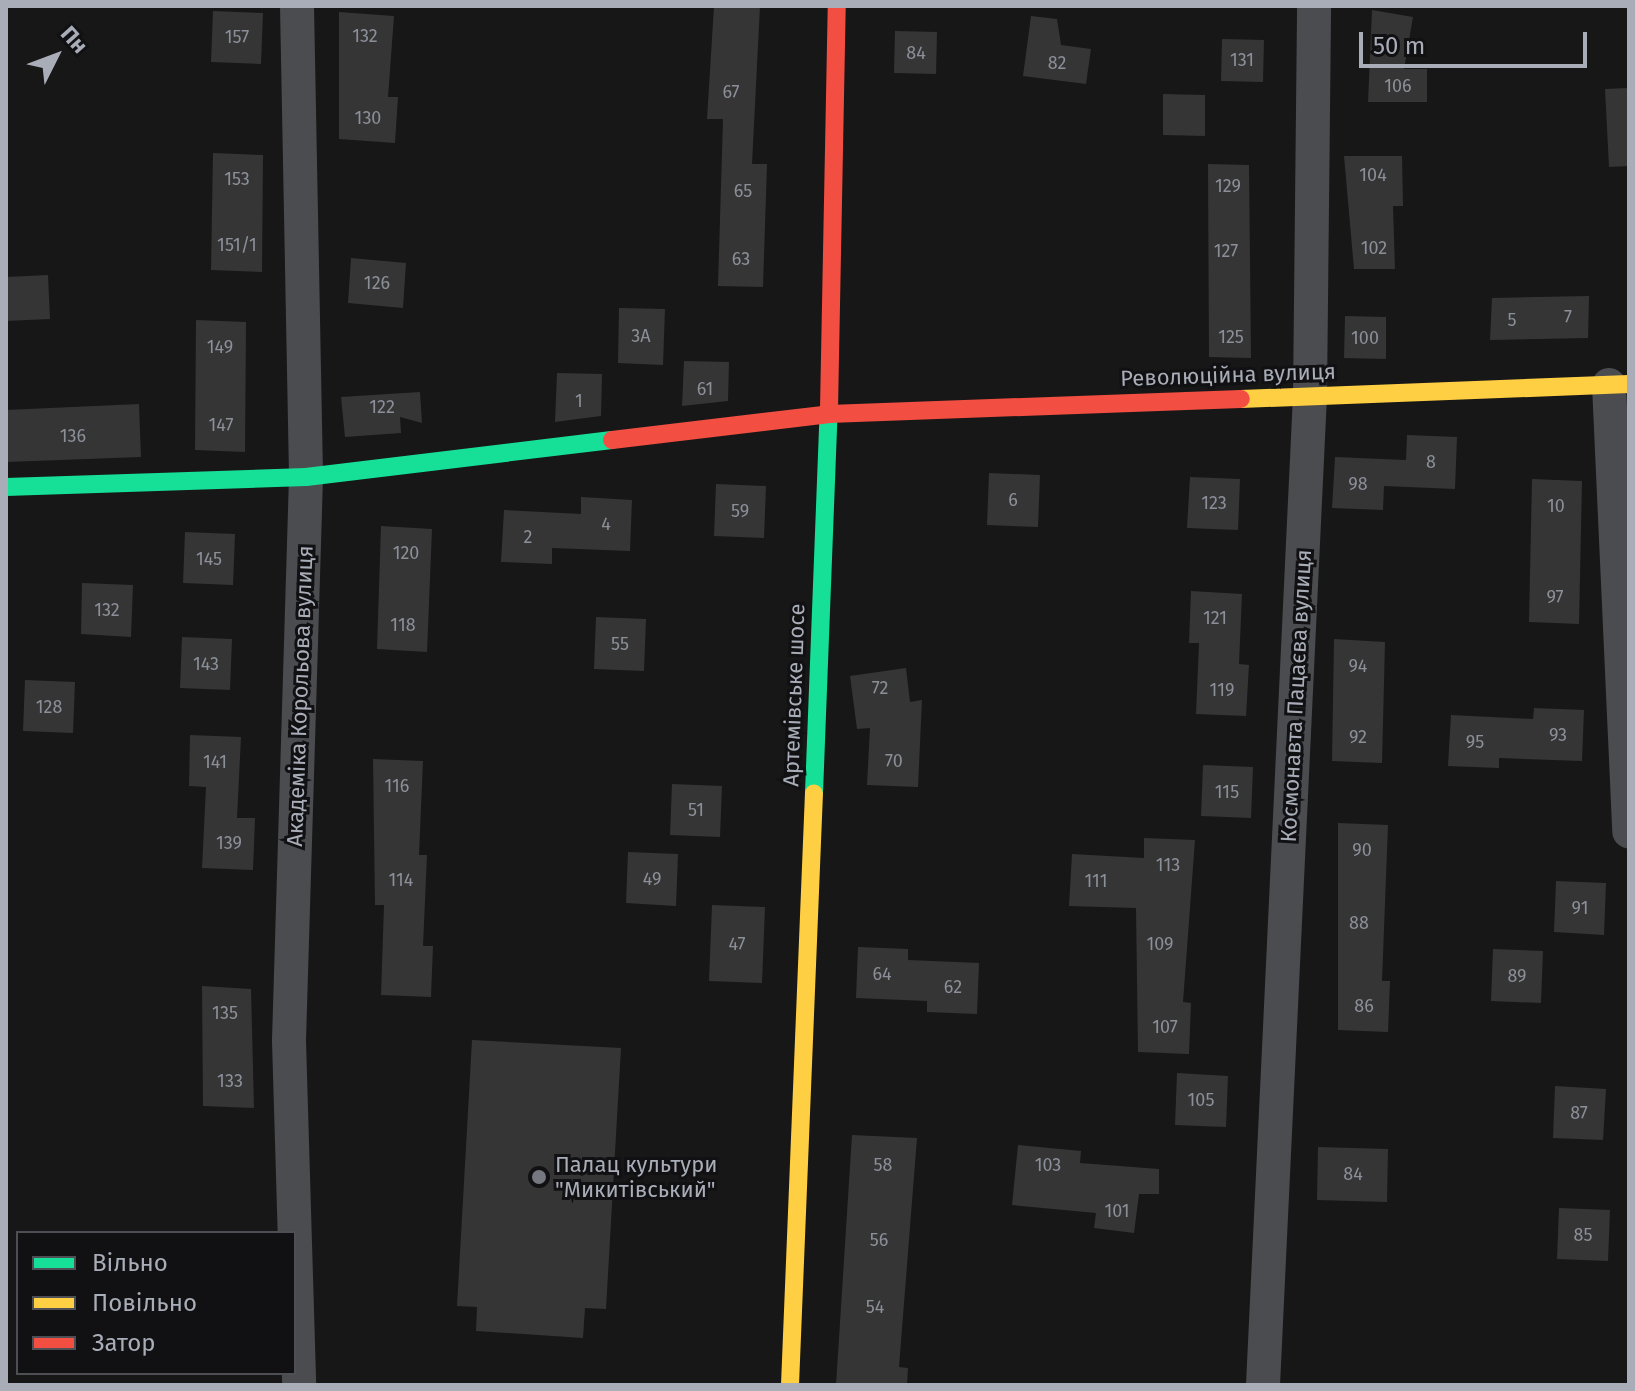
<!DOCTYPE html>
<meta charset="utf-8">
<style>
body{margin:0}
#map{position:relative;width:1635px;height:1391px;overflow:hidden;background:#171717;font-family:"Fira Sans",sans-serif}
div>[style]{position:absolute}
.building>*{inset:0;background:#353536}
.street>*{height:34px;margin:-17px;padding:0 17px;transform-origin:17px;border-radius:17px;background:#4b4c50}
.fast>*{height:18px;margin:-9px;padding:0 9px;transform-origin:9px;border-radius:9px;background:#16e098}
.slow>*{height:18px;margin:-9px;padding:0 9px;transform-origin:9px;border-radius:9px;background:#ffcf43}
.jam>*{height:18px;margin:-9px;padding:0 9px;transform-origin:9px;border-radius:9px;background:#f24e42}
.dots>*{width:22px;height:22px;translate:-50% -50%;box-sizing:border-box;border:4px solid #111113;border-radius:50%}
span{translate:-50% -50%;white-space:nowrap;text-align:center;line-height:1.15;-webkit-text-stroke:6px #111113;paint-order:stroke}
.number-label{font-size:18px;color:#8b8f98}
.number-label span{-webkit-text-stroke-width:0}
.street-label{font-size:22px;color:#a8adb8}
.poi-label{font-size:22px;color:#a8adb8}
.left{translate:0 -50%;text-align:left}
.frame{position:absolute;inset:0;border:8px solid #a8adb8;pointer-events:none}
.legend{position:absolute;left:16px;top:1231px;width:280px;height:144px;box-sizing:border-box;background:#111113;border:2px solid #4d4f55;margin:0;padding:10px 14px;list-style:none;font-size:24px;color:#a8adb8}
.legend li{display:flex;align-items:center;gap:16px;height:40px}
.legend b{width:40px;border:2px solid #4d4f55}
.north{position:absolute;left:16px;top:16px;width:80px;height:80px;-webkit-text-stroke:6px #111113;paint-order:stroke;rotate:48deg;font-size:22px;font-weight:700;line-height:32px;text-align:center;color:#a8adb8}
.north::after{content:'';display:block;margin:auto;width:28px;height:36px;background:#a8adb8;clip-path:polygon(50% 0,100% 100%,50% 72%,0 100%)}
.scale{position:absolute;left:1359px;top:32px;width:228px;height:36px;box-sizing:border-box;border:4px solid #a8adb8;border-top:0;padding-left:10px;font-size:24px;line-height:28px;white-space:nowrap;color:#a8adb8;-webkit-text-stroke:6px #111113;paint-order:stroke}
</style>
<div id="map">
<div class="building">
<div style="clip-path:polygon(714px 6px,760px 6px,752px 164px,767px 164px,763px 287px,718px 286px,723px 119px,707px 119px)"></div>
<div style="clip-path:polygon(1372px 10px,1413px 17px,1404px 69px,1427px 69px,1427px 102px,1368px 102px)"></div>
<div style="clip-path:polygon(213px 11px,263px 13px,261px 64px,211px 62px)"></div>
<div style="clip-path:polygon(339px 12px,394px 16px,388px 97px,398px 97px,395px 143px,339px 139px)"></div>
<div style="clip-path:polygon(1031px 16px,1057px 19px,1061px 45px,1091px 49px,1086px 84px,1023px 76px)"></div>
<div style="clip-path:polygon(895px 31px,937px 32px,936px 74px,894px 73px)"></div>
<div style="clip-path:polygon(1222px 39px,1264px 40px,1263px 82px,1221px 81px)"></div>
<div style="clip-path:polygon(1629px 88px,1629px 166px,1609px 167px,1605px 89px)"></div>
<div style="clip-path:polygon(1163px 94px,1205px 95px,1205px 136px,1163px 135px)"></div>
<div style="clip-path:polygon(213px 153px,263px 155px,262px 272px,211px 270px)"></div>
<div style="clip-path:polygon(1344px 156px,1402px 156px,1403px 206px,1393px 206px,1395px 269px,1354px 269px)"></div>
<div style="clip-path:polygon(1208px 164px,1249px 165px,1251px 358px,1209px 357px)"></div>
<div style="clip-path:polygon(351px 258px,406px 263px,403px 308px,348px 303px)"></div>
<div style="clip-path:polygon(48px 275px,50px 319px,6px 321px,6px 277px)"></div>
<div style="clip-path:polygon(1589px 296px,1588px 338px,1490px 340px,1492px 298px)"></div>
<div style="clip-path:polygon(619px 308px,665px 309px,663px 365px,618px 363px)"></div>
<div style="clip-path:polygon(1345px 316px,1386px 317px,1386px 359px,1344px 358px)"></div>
<div style="clip-path:polygon(196px 320px,246px 322px,245px 452px,195px 450px)"></div>
<div style="clip-path:polygon(684px 361px,729px 362px,728px 401px,682px 406px)"></div>
<div style="clip-path:polygon(557px 373px,602px 374px,601px 416px,555px 422px)"></div>
<div style="clip-path:polygon(420px 392px,422px 423px,400px 417px,401px 433px,345px 437px,341px 397px)"></div>
<div style="clip-path:polygon(139px 404px,141px 457px,6px 462px,6px 410px)"></div>
<div style="clip-path:polygon(1407px 435px,1457px 437px,1455px 489px,1384px 486px,1383px 510px,1332px 508px,1335px 457px,1406px 460px)"></div>
<div style="clip-path:polygon(989px 473px,1040px 475px,1038px 527px,987px 525px)"></div>
<div style="clip-path:polygon(1190px 477px,1240px 479px,1238px 530px,1187px 528px)"></div>
<div style="clip-path:polygon(1532px 479px,1582px 481px,1579px 624px,1529px 622px)"></div>
<div style="clip-path:polygon(716px 484px,766px 486px,764px 538px,714px 536px)"></div>
<div style="clip-path:polygon(581px 497px,632px 500px,630px 551px,552px 548px,552px 564px,501px 562px,504px 510px,581px 514px)"></div>
<div style="clip-path:polygon(381px 526px,432px 529px,427px 652px,377px 649px)"></div>
<div style="clip-path:polygon(185px 532px,235px 534px,233px 585px,183px 583px)"></div>
<div style="clip-path:polygon(82px 583px,133px 585px,131px 637px,81px 634px)"></div>
<div style="clip-path:polygon(1191px 591px,1242px 594px,1239px 664px,1249px 665px,1246px 716px,1196px 714px,1199px 643px,1189px 643px)"></div>
<div style="clip-path:polygon(596px 617px,646px 619px,644px 671px,594px 669px)"></div>
<div style="clip-path:polygon(182px 637px,232px 639px,230px 690px,180px 688px)"></div>
<div style="clip-path:polygon(1334px 639px,1385px 642px,1382px 763px,1332px 761px)"></div>
<div style="clip-path:polygon(906px 668px,910px 702px,922px 700px,918px 787px,867px 785px,870px 728px,857px 729px,850px 676px)"></div>
<div style="clip-path:polygon(25px 680px,75px 682px,73px 733px,23px 731px)"></div>
<div style="clip-path:polygon(1534px 708px,1584px 710px,1582px 761px,1499px 758px,1499px 768px,1448px 766px,1451px 715px,1533px 719px)"></div>
<div style="clip-path:polygon(190px 735px,241px 737px,237px 818px,255px 818px,253px 870px,202px 868px,206px 787px,189px 786px)"></div>
<div style="clip-path:polygon(373px 759px,423px 761px,419px 855px,427px 855px,423px 946px,433px 946px,431px 997px,381px 995px,384px 905px,375px 905px)"></div>
<div style="clip-path:polygon(1203px 765px,1253px 767px,1251px 818px,1201px 816px)"></div>
<div style="clip-path:polygon(672px 784px,722px 786px,720px 837px,670px 835px)"></div>
<div style="clip-path:polygon(1338px 823px,1388px 825px,1382px 981px,1390px 981px,1388px 1032px,1338px 1030px)"></div>
<div style="clip-path:polygon(1144px 838px,1195px 840px,1183px 1002px,1191px 1003px,1189px 1054px,1138px 1052px,1136px 908px,1069px 906px,1072px 854px,1144px 858px)"></div>
<div style="clip-path:polygon(628px 852px,678px 854px,676px 906px,626px 903px)"></div>
<div style="clip-path:polygon(1556px 881px,1606px 883px,1604px 935px,1554px 932px)"></div>
<div style="clip-path:polygon(712px 905px,765px 907px,762px 983px,709px 981px)"></div>
<div style="clip-path:polygon(858px 947px,908px 949px,908px 960px,979px 963px,977px 1014px,927px 1012px,927px 1001px,856px 998px)"></div>
<div style="clip-path:polygon(1493px 949px,1543px 951px,1541px 1003px,1491px 1001px)"></div>
<div style="clip-path:polygon(202px 986px,251px 989px,254px 1108px,203px 1106px)"></div>
<div style="clip-path:polygon(472px 1040px,621px 1048px,606px 1309px,585px 1308px,583px 1338px,476px 1331px,477px 1307px,457px 1306px)"></div>
<div style="clip-path:polygon(1177px 1073px,1228px 1076px,1226px 1127px,1175px 1125px)"></div>
<div style="clip-path:polygon(1555px 1086px,1606px 1089px,1603px 1140px,1553px 1138px)"></div>
<div style="clip-path:polygon(852px 1135px,917px 1138px,899px 1367px,908px 1368px,907px 1385px,836px 1385px)"></div>
<div style="clip-path:polygon(1018px 1145px,1081px 1151px,1080px 1163px,1159px 1169px,1159px 1194px,1139px 1194px,1134px 1233px,1094px 1228px,1096px 1213px,1012px 1205px)"></div>
<div style="clip-path:polygon(1318px 1147px,1388px 1149px,1387px 1202px,1317px 1200px)"></div>
<div style="clip-path:polygon(1559px 1208px,1610px 1210px,1608px 1261px,1557px 1259px)"></div>
</div>
<div class="street">
<div style="left:297px;top:6px;width:471px;rotate:88.9deg"></div>
<div style="left:306px;top:477px;width:564px;rotate:91.73deg"></div>
<div style="left:289px;top:1041px;width:344px;rotate:88.3deg"></div>
<div style="left:1609px;top:385px;width:447px;rotate:87.4deg"></div>
<div style="left:1263px;top:1385px;width:990px;rotate:-87.28deg"></div>
<div style="left:1310px;top:396px;width:390px;rotate:-89.4deg"></div>
</div>
<div class="fast">
<div style="left:6px;top:487px;width:300px;rotate:-1.9deg"></div>
<div style="left:306px;top:477px;width:308px;rotate:-6.9deg"></div>
<div style="left:814px;top:793px;width:384px;rotate:-87.8deg"></div>
</div>
<div class="slow">
<div style="left:1241px;top:399px;width:388px;rotate:-2.2deg"></div>
<div style="left:790px;top:1385px;width:592px;rotate:-87.68deg"></div>
</div>
<div class="jam">
<div style="left:829px;top:409px;width:403px;rotate:-88.9deg"></div>
<div style="left:612px;top:440px;width:219px;rotate:-6.8deg"></div>
<div style="left:829px;top:414px;width:412px;rotate:-2.1deg"></div>
</div>
<div class="dots">
<div style="left:539px;top:1177px;background:#757880"></div>
</div>
<div class="number-label">
<span style="left:365px;top:36px">132</span>
<span style="left:237px;top:37px">157</span>
<span style="left:916px;top:53px">84</span>
<span style="left:1242px;top:60px">131</span>
<span style="left:1057px;top:63px">82</span>
<span style="left:1398px;top:86px">106</span>
<span style="left:731px;top:92px">67</span>
<span style="left:368px;top:118px">130</span>
<span style="left:1373px;top:175px">104</span>
<span style="left:237px;top:179px">153</span>
<span style="left:1228px;top:186px">129</span>
<span style="left:743px;top:191px">65</span>
<span style="left:237px;top:245px">151/1</span>
<span style="left:1374px;top:248px">102</span>
<span style="left:1226px;top:251px">127</span>
<span style="left:741px;top:259px">63</span>
<span style="left:377px;top:283px">126</span>
<span style="left:1568px;top:317px">7</span>
<span style="left:1512px;top:320px">5</span>
<span style="left:641px;top:336px">3А</span>
<span style="left:1231px;top:337px">125</span>
<span style="left:1365px;top:338px">100</span>
<span style="left:220px;top:347px">149</span>
<span style="left:705px;top:389px">61</span>
<span style="left:579px;top:401px">1</span>
<span style="left:382px;top:407px">122</span>
<span style="left:221px;top:425px">147</span>
<span style="left:73px;top:436px">136</span>
<span style="left:1431px;top:462px">8</span>
<span style="left:1358px;top:484px">98</span>
<span style="left:1013px;top:500px">6</span>
<span style="left:1214px;top:503px">123</span>
<span style="left:1556px;top:506px">10</span>
<span style="left:740px;top:511px">59</span>
<span style="left:606px;top:524px">4</span>
<span style="left:528px;top:537px">2</span>
<span style="left:406px;top:553px">120</span>
<span style="left:209px;top:559px">145</span>
<span style="left:1555px;top:597px">97</span>
<span style="left:107px;top:610px">132</span>
<span style="left:1215px;top:618px">121</span>
<span style="left:403px;top:625px">118</span>
<span style="left:620px;top:644px">55</span>
<span style="left:206px;top:664px">143</span>
<span style="left:1358px;top:666px">94</span>
<span style="left:880px;top:688px">72</span>
<span style="left:1222px;top:690px">119</span>
<span style="left:49px;top:707px">128</span>
<span style="left:1558px;top:735px">93</span>
<span style="left:1358px;top:737px">92</span>
<span style="left:1475px;top:742px">95</span>
<span style="left:894px;top:761px">70</span>
<span style="left:215px;top:762px">141</span>
<span style="left:397px;top:786px">116</span>
<span style="left:1227px;top:792px">115</span>
<span style="left:696px;top:810px">51</span>
<span style="left:229px;top:843px">139</span>
<span style="left:1362px;top:850px">90</span>
<span style="left:1168px;top:865px">113</span>
<span style="left:652px;top:879px">49</span>
<span style="left:401px;top:880px">114</span>
<span style="left:1096px;top:881px">111</span>
<span style="left:1580px;top:908px">91</span>
<span style="left:1359px;top:923px">88</span>
<span style="left:737px;top:944px">47</span>
<span style="left:1160px;top:944px">109</span>
<span style="left:882px;top:974px">64</span>
<span style="left:1517px;top:976px">89</span>
<span style="left:953px;top:987px">62</span>
<span style="left:1364px;top:1006px">86</span>
<span style="left:225px;top:1013px">135</span>
<span style="left:1165px;top:1027px">107</span>
<span style="left:230px;top:1081px">133</span>
<span style="left:1201px;top:1100px">105</span>
<span style="left:1579px;top:1113px">87</span>
<span style="left:883px;top:1165px">58</span>
<span style="left:1048px;top:1165px">103</span>
<span style="left:1353px;top:1174px">84</span>
<span style="left:1117px;top:1211px">101</span>
<span style="left:1583px;top:1235px">85</span>
<span style="left:879px;top:1240px">56</span>
<span style="left:875px;top:1307px">54</span>
</div>
<div class="street-label">
<span style="left:1228px;top:375px;rotate:-2deg">Революційна вулиця</span>
<span style="left:794px;top:695px;rotate:-88deg">Артемівське шосе</span>
<span style="left:300px;top:696px;rotate:-88deg">Академіка Корольова вулиця</span>
<span style="left:1296px;top:696px;rotate:-87deg">Космонавта Пацаєва вулиця</span>
</div>
<div class="poi-label">
<span class="left" style="left:555px;top:1177px">Палац культури<br>"Микитівський"</span>
</div>
<div class="frame"></div>
<ul class="legend">
<li><b style="height:10px;background:#16e098"></b>Вільно</li>
<li><b style="height:10px;background:#ffcf43"></b>Повільно</li>
<li><b style="height:10px;background:#f24e42"></b>Затор</li>
</ul>
<div class="north">Пн</div>
<div class="scale">50 m</div>
</div>
